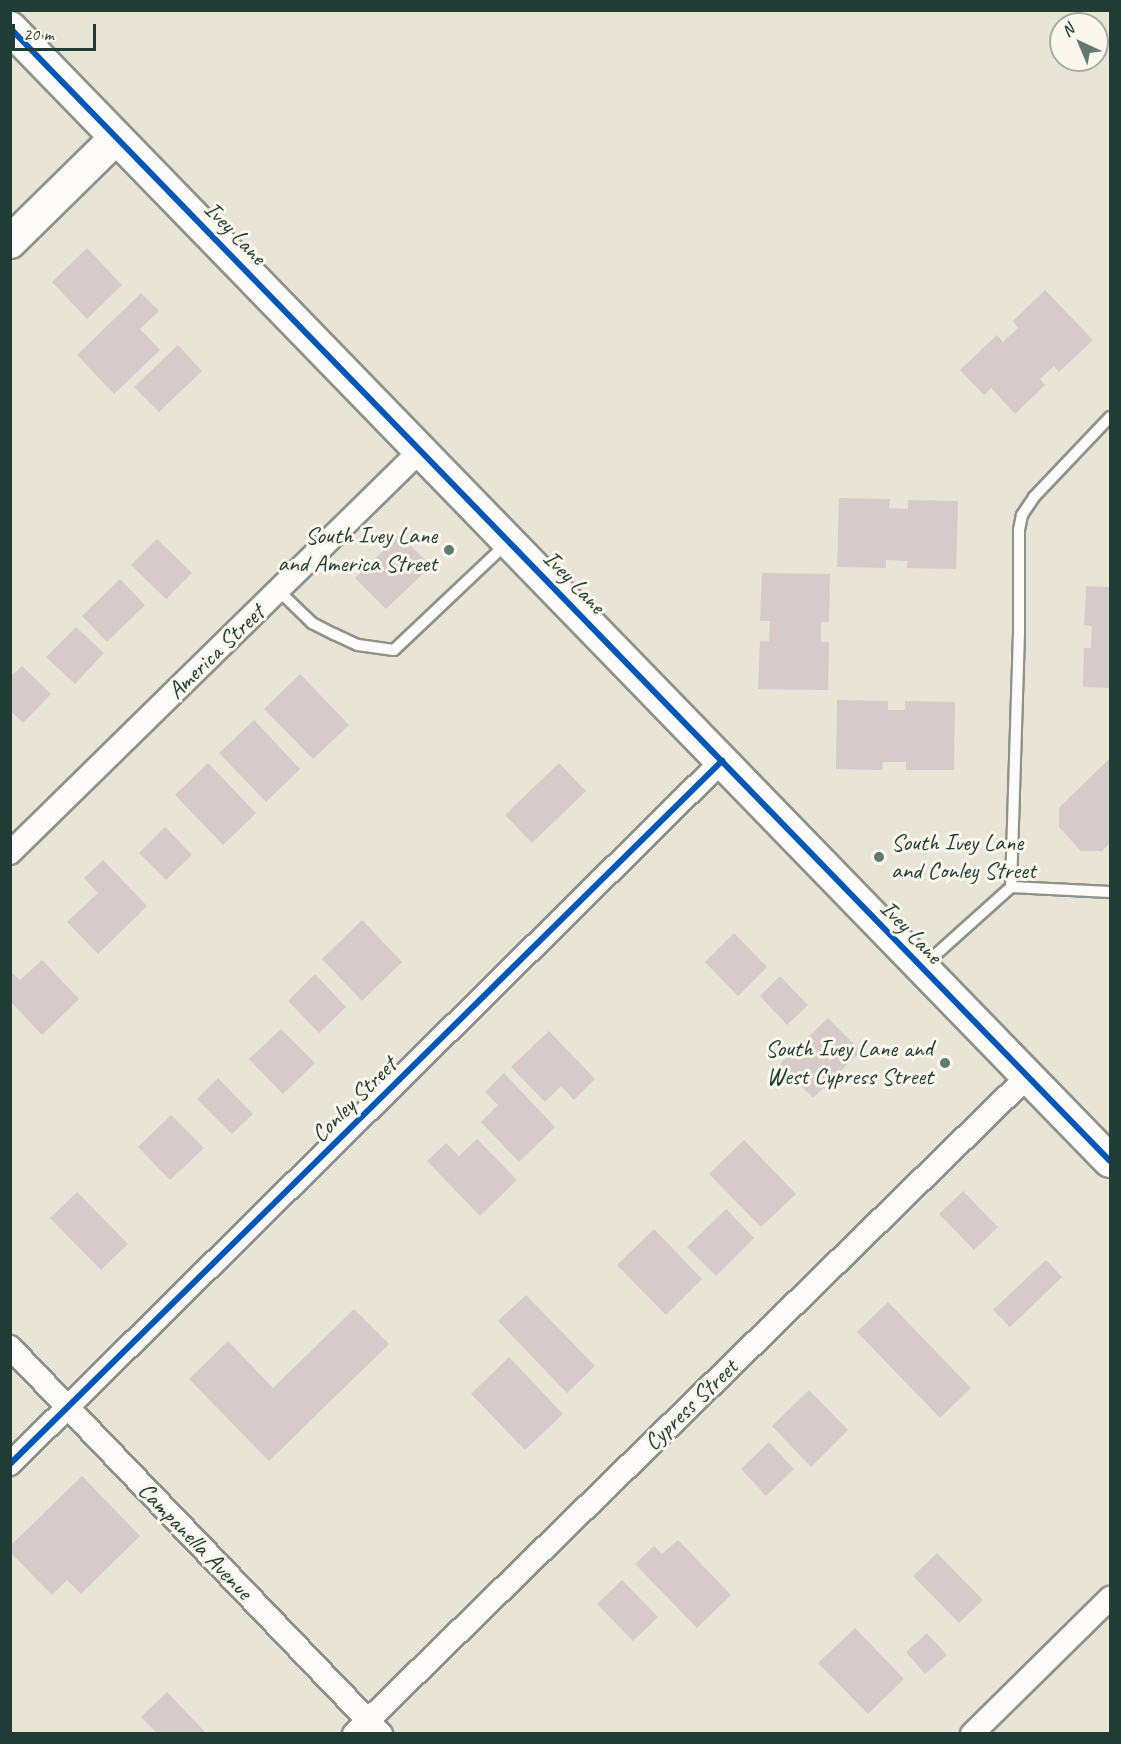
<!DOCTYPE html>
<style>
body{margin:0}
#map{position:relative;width:1121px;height:1744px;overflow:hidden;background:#e8e5d7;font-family:Caveat,sans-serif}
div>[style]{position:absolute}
.building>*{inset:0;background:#d6cacb}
.roads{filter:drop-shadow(2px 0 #8f928a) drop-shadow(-2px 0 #8f928a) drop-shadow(0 2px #8f928a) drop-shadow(0 -2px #8f928a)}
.lane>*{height:10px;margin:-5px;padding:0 5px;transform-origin:5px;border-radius:5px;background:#fcfbf9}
.street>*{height:22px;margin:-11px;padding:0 11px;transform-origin:11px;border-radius:11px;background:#fcfbf9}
.secondary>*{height:32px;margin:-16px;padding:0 16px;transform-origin:16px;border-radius:16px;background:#fcfbf9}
.cycleway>*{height:6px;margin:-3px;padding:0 3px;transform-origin:3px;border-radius:3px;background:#0057b8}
.dots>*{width:16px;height:16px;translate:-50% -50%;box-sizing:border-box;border:3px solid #fbf7ec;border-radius:50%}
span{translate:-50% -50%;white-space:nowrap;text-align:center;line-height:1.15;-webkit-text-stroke:6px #fbf7ec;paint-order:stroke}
.street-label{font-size:24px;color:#1f3d34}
.poi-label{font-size:24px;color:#1f3d34}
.right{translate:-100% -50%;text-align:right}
.left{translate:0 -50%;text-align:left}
.frame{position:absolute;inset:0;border:12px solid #1f3d34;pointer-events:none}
.north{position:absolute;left:1049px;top:12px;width:60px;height:60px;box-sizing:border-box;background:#fbf7ec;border:2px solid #a3ada2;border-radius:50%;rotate:316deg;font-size:16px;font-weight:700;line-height:24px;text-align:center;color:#1f3d34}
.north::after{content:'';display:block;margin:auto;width:21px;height:27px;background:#65786d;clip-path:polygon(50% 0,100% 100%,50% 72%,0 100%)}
.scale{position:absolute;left:12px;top:24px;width:84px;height:27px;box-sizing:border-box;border:3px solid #1f3d34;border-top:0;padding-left:8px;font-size:18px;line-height:21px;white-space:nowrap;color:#1f3d34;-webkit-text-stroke:4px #fbf7ec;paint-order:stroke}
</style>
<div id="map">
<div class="building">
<div style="clip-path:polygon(87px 248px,122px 285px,87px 319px,52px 282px)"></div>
<div style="clip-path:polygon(1045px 290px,1093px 340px,1059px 372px,1054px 366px,1040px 379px,1045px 385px,1015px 414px,991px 388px,984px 395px,960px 370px,997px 335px,1003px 342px,1018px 328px,1013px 321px)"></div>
<div style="clip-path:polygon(141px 293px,159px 311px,140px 329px,160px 350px,114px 394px,77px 355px)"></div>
<div style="clip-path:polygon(178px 345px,202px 371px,159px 412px,134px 387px)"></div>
<div style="clip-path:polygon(839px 498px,890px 499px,889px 508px,908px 509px,908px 500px,958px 501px,956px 569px,907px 568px,908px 561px,886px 560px,886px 568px,837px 567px)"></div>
<div style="clip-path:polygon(400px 535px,431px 566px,386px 609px,355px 578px)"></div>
<div style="clip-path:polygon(157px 539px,192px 573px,166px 599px,131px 565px)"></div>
<div style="clip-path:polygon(762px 573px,830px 574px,829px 622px,821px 622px,821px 642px,829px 642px,828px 690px,758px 689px,760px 641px,769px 641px,770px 621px,760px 621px)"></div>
<div style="clip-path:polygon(120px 579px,145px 605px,107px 642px,82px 616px)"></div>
<div style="clip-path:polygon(1086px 586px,1110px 587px,1110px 688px,1083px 687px,1084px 648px,1091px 648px,1092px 626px,1084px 625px)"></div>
<div style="clip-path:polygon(76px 627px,104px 653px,75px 684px,46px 657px)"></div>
<div style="clip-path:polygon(22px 666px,51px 694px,23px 723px,10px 710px,10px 677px)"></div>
<div style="clip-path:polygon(300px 674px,349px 725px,313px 759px,264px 709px)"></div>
<div style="clip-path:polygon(837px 700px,888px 701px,888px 710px,905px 710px,905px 701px,955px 702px,954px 770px,906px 770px,906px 762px,883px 762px,882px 770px,836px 769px)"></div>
<div style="clip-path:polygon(254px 720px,300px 769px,266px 802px,219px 753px)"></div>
<div style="clip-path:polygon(1110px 758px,1110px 843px,1102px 851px,1081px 851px,1059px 827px,1059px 808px)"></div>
<div style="clip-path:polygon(208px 763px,256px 813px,223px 845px,175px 795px)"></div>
<div style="clip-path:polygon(559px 763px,586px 791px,532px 843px,505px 815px)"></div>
<div style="clip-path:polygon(165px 827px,192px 855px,166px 880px,139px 853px)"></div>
<div style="clip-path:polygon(103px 860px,147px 906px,98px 954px,67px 922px,98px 893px,84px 878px)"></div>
<div style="clip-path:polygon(362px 920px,402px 962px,362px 1001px,322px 959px)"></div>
<div style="clip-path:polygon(734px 933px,767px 967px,738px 996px,705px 962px)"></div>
<div style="clip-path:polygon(42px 960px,79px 999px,42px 1035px,10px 1001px,10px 971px,20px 980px)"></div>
<div style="clip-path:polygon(315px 974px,346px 1007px,319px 1033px,288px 1001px)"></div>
<div style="clip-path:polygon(780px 976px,808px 1005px,787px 1025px,760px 996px)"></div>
<div style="clip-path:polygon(828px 1018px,861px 1051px,813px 1098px,780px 1064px)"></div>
<div style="clip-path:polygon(281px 1029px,315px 1063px,283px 1094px,249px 1059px)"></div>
<div style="clip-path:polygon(549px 1031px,595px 1079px,574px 1100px,561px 1086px,545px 1102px,511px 1067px)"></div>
<div style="clip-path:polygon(504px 1073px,555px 1127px,519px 1162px,481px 1122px,498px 1105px,485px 1092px)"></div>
<div style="clip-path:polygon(218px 1078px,253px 1114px,232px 1134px,197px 1099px)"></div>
<div style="clip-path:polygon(171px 1115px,204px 1148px,170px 1180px,138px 1147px)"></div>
<div style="clip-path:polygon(477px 1139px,517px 1180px,480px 1216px,427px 1161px,446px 1143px,459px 1156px)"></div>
<div style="clip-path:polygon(744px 1140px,796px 1194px,761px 1227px,709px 1174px)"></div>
<div style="clip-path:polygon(963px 1191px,998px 1227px,974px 1250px,939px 1214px)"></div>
<div style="clip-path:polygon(77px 1192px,128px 1244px,101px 1270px,50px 1218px)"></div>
<div style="clip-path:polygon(726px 1209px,754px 1238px,716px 1276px,687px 1247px)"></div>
<div style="clip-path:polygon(654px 1229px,702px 1279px,666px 1315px,617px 1265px)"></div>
<div style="clip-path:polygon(1046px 1260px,1062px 1277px,1010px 1327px,993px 1310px)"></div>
<div style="clip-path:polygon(526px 1295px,595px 1366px,567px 1393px,498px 1321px)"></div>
<div style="clip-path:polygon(888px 1302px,971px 1388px,940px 1418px,857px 1332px)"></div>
<div style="clip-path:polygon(354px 1309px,389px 1344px,269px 1461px,189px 1379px,228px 1341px,273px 1388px)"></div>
<div style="clip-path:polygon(509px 1357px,563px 1414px,525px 1450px,471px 1394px)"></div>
<div style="clip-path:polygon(809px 1390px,848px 1430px,811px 1467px,772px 1426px)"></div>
<div style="clip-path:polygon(769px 1442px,794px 1469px,766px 1496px,741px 1469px)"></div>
<div style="clip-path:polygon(82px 1476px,140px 1536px,81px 1594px,67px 1580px,52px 1595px,10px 1552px,10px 1546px)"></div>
<div style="clip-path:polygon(678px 1540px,731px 1595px,697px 1628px,635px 1564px,654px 1546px,662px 1554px)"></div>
<div style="clip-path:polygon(937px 1553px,983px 1600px,959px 1623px,913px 1576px)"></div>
<div style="clip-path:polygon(622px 1580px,658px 1617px,633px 1641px,597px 1604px)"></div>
<div style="clip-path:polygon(855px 1628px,904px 1679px,868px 1714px,818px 1663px)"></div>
<div style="clip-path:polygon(927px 1633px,947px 1655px,925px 1674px,906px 1652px)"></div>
<div style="clip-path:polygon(167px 1692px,207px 1734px,158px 1734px,141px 1717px)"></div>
</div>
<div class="roads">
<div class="lane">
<div style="left:278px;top:590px;width:47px;rotate:44.1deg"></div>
<div style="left:312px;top:623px;width:25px;rotate:27deg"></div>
<div style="left:334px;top:634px;width:26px;rotate:25deg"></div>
<div style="left:358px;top:645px;width:36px;rotate:8deg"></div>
<div style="left:394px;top:650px;width:156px;rotate:-43.4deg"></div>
<div style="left:1011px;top:887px;width:99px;rotate:2.9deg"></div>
<div style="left:923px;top:966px;width:118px;rotate:-41.9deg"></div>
<div style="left:1011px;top:887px;width:256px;rotate:-88.2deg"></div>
<div style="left:1019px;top:631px;width:101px;rotate:-90deg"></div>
<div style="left:1019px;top:530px;width:15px;rotate:-79deg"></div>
<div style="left:1022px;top:515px;width:22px;rotate:-56deg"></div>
<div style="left:1034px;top:497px;width:110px;rotate:-46.5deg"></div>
</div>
<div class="street">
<div style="left:10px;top:853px;width:576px;rotate:-44.44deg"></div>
<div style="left:10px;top:1347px;width:536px;rotate:46.21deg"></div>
<div style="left:10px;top:1464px;width:1001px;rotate:-44.64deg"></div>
<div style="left:354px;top:1734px;width:942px;rotate:-44.31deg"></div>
<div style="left:972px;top:1734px;width:194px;rotate:-44.6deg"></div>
</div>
<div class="secondary">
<div style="left:10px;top:28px;width:1579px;rotate:45.85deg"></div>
<div style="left:10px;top:242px;width:148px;rotate:-44.5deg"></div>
</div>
</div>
<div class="cycleway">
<div style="left:10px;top:28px;width:1579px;rotate:45.85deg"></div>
<div style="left:10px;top:1464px;width:1001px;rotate:-44.64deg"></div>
</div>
<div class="dots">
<div style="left:449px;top:550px;background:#65786d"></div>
<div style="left:879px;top:857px;background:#65786d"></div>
<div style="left:945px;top:1063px;background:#65786d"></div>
</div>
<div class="street-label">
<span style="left:235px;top:233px;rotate:46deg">Ivey Lane</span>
<span style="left:574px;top:582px;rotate:46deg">Ivey Lane</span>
<span style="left:216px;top:652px;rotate:-44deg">America Street</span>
<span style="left:911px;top:932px;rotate:46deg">Ivey Lane</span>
<span style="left:354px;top:1100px;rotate:-45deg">Conley Street</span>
<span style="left:691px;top:1405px;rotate:-44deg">Cypress Street</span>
<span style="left:195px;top:1541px;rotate:46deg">Campanella Avenue</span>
</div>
<div class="poi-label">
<span class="right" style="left:437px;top:550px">South Ivey Lane<br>and America Street</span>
<span class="left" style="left:891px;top:857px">South Ivey Lane<br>and Conley Street</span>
<span class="right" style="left:933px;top:1063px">South Ivey Lane and<br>West Cypress Street</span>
</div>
<div class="frame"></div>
<div class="north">N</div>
<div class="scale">20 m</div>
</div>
